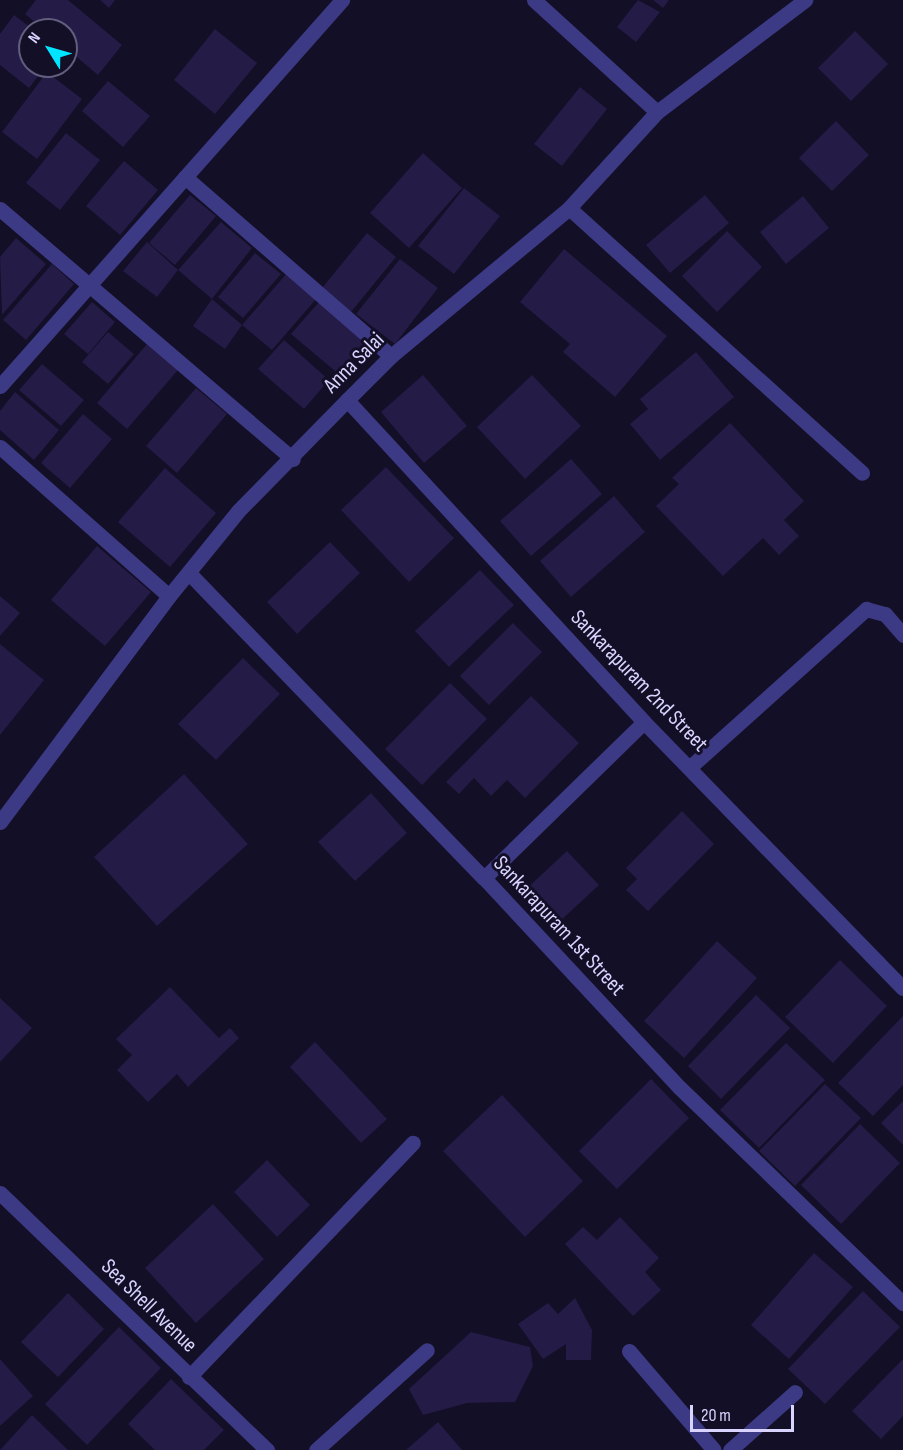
<!DOCTYPE html>
<style>
body{margin:0}
#map{position:relative;width:903px;height:1450px;overflow:hidden;background:#130f26;font-family:"Sofia Sans Condensed",sans-serif}
div>[style]{position:absolute}
.building>*{inset:0;background:#241b47}
.street>*{height:15px;margin:-7.5px;padding:0 7.5px;transform-origin:7.5px;border-radius:7.5px;background:#3d3a85}
span{translate:-50% -50%;white-space:nowrap;text-align:center;line-height:1.15;-webkit-text-stroke:6px #130f26;paint-order:stroke}
.street-label{font-size:22px;color:#d9d4ff}
.north{position:absolute;left:18px;top:18px;width:60px;height:60px;box-sizing:border-box;background:#130f26;border:2px solid #625e7d;border-radius:50%;rotate:307deg;font-size:16px;font-weight:700;line-height:24px;text-align:center;color:#d9d4ff}
.north::after{content:'';display:block;margin:auto;width:21px;height:27px;background:#00e5ff;clip-path:polygon(50% 0,100% 100%,50% 72%,0 100%)}
.scale{position:absolute;left:690px;top:1405px;width:104px;height:27px;box-sizing:border-box;border:3px solid #d9d4ff;border-top:0;padding-left:8px;font-size:18px;line-height:21px;white-space:nowrap;color:#d9d4ff;-webkit-text-stroke:4px #130f26;paint-order:stroke}
</style>
<div id="map">
<div class="building">
<div style="clip-path:polygon(36px 0,68px 0,122px 45px,98px 75px,66px 48px,66px 30px,44px 30px,25px 14px)"></div>
<div style="clip-path:polygon(100px 0,115px 0,109px 8px)"></div>
<div style="clip-path:polygon(638px 0,660px 12px,636px 42px,617px 27px)"></div>
<div style="clip-path:polygon(653px 0,669px 0,663px 8px)"></div>
<div style="clip-path:polygon(14px 15px,34px 30px,30px 30px,30px 66px,46px 66px,29px 88px,0 65px,0 34px)"></div>
<div style="clip-path:polygon(215px 29px,257px 63px,215px 114px,174px 80px)"></div>
<div style="clip-path:polygon(855px 31px,888px 64px,851px 101px,818px 68px)"></div>
<div style="clip-path:polygon(47px 72px,82px 99px,37px 159px,2px 132px)"></div>
<div style="clip-path:polygon(108px 81px,150px 116px,123px 147px,82px 111px)"></div>
<div style="clip-path:polygon(580px 87px,607px 109px,562px 166px,534px 144px)"></div>
<div style="clip-path:polygon(836px 121px,869px 155px,832px 191px,799px 158px)"></div>
<div style="clip-path:polygon(66px 133px,100px 160px,60px 210px,26px 183px)"></div>
<div style="clip-path:polygon(423px 153px,462px 188px,409px 248px,370px 213px)"></div>
<div style="clip-path:polygon(124px 161px,158px 190px,120px 235px,86px 206px)"></div>
<div style="clip-path:polygon(464px 188px,500px 216px,454px 274px,418px 246px)"></div>
<div style="clip-path:polygon(190px 195px,216px 216px,175px 265px,149px 243px)"></div>
<div style="clip-path:polygon(705px 195px,729px 223px,670px 273px,646px 245px)"></div>
<div style="clip-path:polygon(803px 196px,829px 228px,786px 264px,760px 232px)"></div>
<div style="clip-path:polygon(221px 222px,252px 248px,212px 299px,178px 270px)"></div>
<div style="clip-path:polygon(727px 231px,762px 267px,717px 312px,682px 276px)"></div>
<div style="clip-path:polygon(367px 233px,396px 257px,351px 312px,322px 288px)"></div>
<div style="clip-path:polygon(16px 238px,46px 264px,2px 315px,0 257px)"></div>
<div style="clip-path:polygon(147px 242px,178px 270px,157px 297px,123px 271px)"></div>
<div style="clip-path:polygon(564px 249px,667px 336px,615px 397px,563px 352px,570px 344px,520px 302px)"></div>
<div style="clip-path:polygon(255px 253px,281px 274px,243px 318px,218px 297px)"></div>
<div style="clip-path:polygon(400px 259px,438px 288px,395px 344px,356px 314px)"></div>
<div style="clip-path:polygon(52px 264px,74px 284px,26px 340px,3px 320px)"></div>
<div style="clip-path:polygon(287px 273px,317px 298px,272px 350px,242px 325px)"></div>
<div style="clip-path:polygon(212px 299px,242px 325px,225px 349px,193px 326px)"></div>
<div style="clip-path:polygon(92px 302px,115px 322px,88px 354px,64px 334px)"></div>
<div style="clip-path:polygon(319px 302px,368px 344px,341px 376px,291px 334px)"></div>
<div style="clip-path:polygon(108px 332px,134px 354px,108px 384px,82px 362px)"></div>
<div style="clip-path:polygon(284px 340px,329px 380px,304px 409px,258px 369px)"></div>
<div style="clip-path:polygon(147px 344px,178px 370px,127px 429px,97px 403px)"></div>
<div style="clip-path:polygon(696px 352px,734px 397px,660px 460px,630px 424px,648px 409px,640px 399px)"></div>
<div style="clip-path:polygon(42px 364px,84px 400px,61px 426px,19px 390px)"></div>
<div style="clip-path:polygon(423px 375px,467px 426px,424px 463px,381px 412px)"></div>
<div style="clip-path:polygon(532px 375px,581px 426px,525px 479px,477px 427px)"></div>
<div style="clip-path:polygon(196px 388px,227px 414px,177px 473px,146px 446px)"></div>
<div style="clip-path:polygon(15px 392px,59px 430px,34px 460px,0 430px,0 411px)"></div>
<div style="clip-path:polygon(83px 414px,112px 439px,70px 488px,41px 463px)"></div>
<div style="clip-path:polygon(730px 423px,804px 501px,784px 520px,799px 536px,779px 555px,763px 538px,723px 576px,656px 506px,679px 484px,672px 478px)"></div>
<div style="clip-path:polygon(571px 459px,602px 494px,531px 556px,500px 521px)"></div>
<div style="clip-path:polygon(386px 467px,454px 538px,409px 582px,341px 510px)"></div>
<div style="clip-path:polygon(165px 468px,216px 513px,170px 567px,118px 522px)"></div>
<div style="clip-path:polygon(614px 496px,645px 532px,571px 597px,540px 561px)"></div>
<div style="clip-path:polygon(330px 542px,360px 573px,297px 634px,267px 602px)"></div>
<div style="clip-path:polygon(97px 546px,151px 592px,105px 646px,51px 600px)"></div>
<div style="clip-path:polygon(480px 570px,514px 605px,449px 667px,415px 631px)"></div>
<div style="clip-path:polygon(0 596px,20px 613px,0 636px)"></div>
<div style="clip-path:polygon(513px 623px,542px 652px,489px 705px,460px 676px)"></div>
<div style="clip-path:polygon(0 644px,44px 680px,0 735px)"></div>
<div style="clip-path:polygon(243px 658px,280px 694px,216px 760px,178px 724px)"></div>
<div style="clip-path:polygon(450px 683px,487px 719px,422px 785px,385px 749px)"></div>
<div style="clip-path:polygon(531px 696px,579px 743px,525px 798px,507px 780px,491px 796px,474px 778px,459px 794px,446px 782px)"></div>
<div style="clip-path:polygon(184px 774px,248px 844px,157px 926px,94px 857px)"></div>
<div style="clip-path:polygon(371px 793px,407px 833px,355px 881px,318px 842px)"></div>
<div style="clip-path:polygon(682px 811px,714px 844px,648px 911px,626px 890px,637px 879px,626px 868px)"></div>
<div style="clip-path:polygon(567px 851px,599px 885px,556px 925px,524px 891px)"></div>
<div style="clip-path:polygon(717px 941px,757px 978px,684px 1058px,644px 1021px)"></div>
<div style="clip-path:polygon(840px 960px,887px 1006px,833px 1063px,785px 1017px)"></div>
<div style="clip-path:polygon(170px 987px,219px 1038px,230px 1028px,239px 1038px,188px 1087px,177px 1074px,148px 1102px,117px 1070px,132px 1055px,116px 1039px)"></div>
<div style="clip-path:polygon(756px 995px,790px 1028px,721px 1099px,688px 1066px)"></div>
<div style="clip-path:polygon(0 998px,32px 1028px,0 1062px)"></div>
<div style="clip-path:polygon(903px 1016px,903px 1085px,873px 1116px,838px 1083px)"></div>
<div style="clip-path:polygon(315px 1042px,387px 1119px,361px 1143px,290px 1067px)"></div>
<div style="clip-path:polygon(786px 1043px,825px 1080px,759px 1148px,720px 1110px)"></div>
<div style="clip-path:polygon(651px 1079px,689px 1118px,617px 1189px,579px 1151px)"></div>
<div style="clip-path:polygon(825px 1084px,861px 1118px,795px 1186px,759px 1151px)"></div>
<div style="clip-path:polygon(502px 1095px,583px 1181px,525px 1237px,443px 1151px)"></div>
<div style="clip-path:polygon(903px 1101px,903px 1145px,881px 1123px)"></div>
<div style="clip-path:polygon(860px 1124px,900px 1163px,841px 1224px,801px 1185px)"></div>
<div style="clip-path:polygon(267px 1160px,310px 1205px,277px 1237px,234px 1192px)"></div>
<div style="clip-path:polygon(213px 1204px,264px 1259px,196px 1323px,145px 1268px)"></div>
<div style="clip-path:polygon(620px 1217px,659px 1258px,645px 1272px,661px 1290px,633px 1316px,565px 1244px,583px 1227px,597px 1240px)"></div>
<div style="clip-path:polygon(814px 1253px,853px 1287px,789px 1359px,751px 1325px)"></div>
<div style="clip-path:polygon(863px 1291px,900px 1327px,825px 1404px,788px 1369px)"></div>
<div style="clip-path:polygon(68px 1293px,104px 1329px,58px 1377px,21px 1342px)"></div>
<div style="clip-path:polygon(575px 1298px,592px 1330px,591px 1360px,566px 1360px,566px 1344px,543px 1359px,518px 1324px,548px 1303px,558px 1314px)"></div>
<div style="clip-path:polygon(119px 1327px,161px 1368px,87px 1445px,45px 1404px)"></div>
<div style="clip-path:polygon(471px 1332px,530px 1347px,533px 1366px,515px 1402px,467px 1403px,423px 1415px,409px 1389px)"></div>
<div style="clip-path:polygon(0 1359px,33px 1396px,0 1426px)"></div>
<div style="clip-path:polygon(903px 1359px,903px 1416px,881px 1439px,852px 1411px)"></div>
<div style="clip-path:polygon(171px 1379px,224px 1430px,204px 1450px,155px 1450px,128px 1424px)"></div>
<div style="clip-path:polygon(32px 1415px,68px 1450px,0 1450px)"></div>
<div style="clip-path:polygon(438px 1422px,462px 1450px,406px 1450px)"></div>
</div>
<div class="street">
<div style="left:534px;top:0;width:166px;rotate:42.3deg"></div>
<div style="left:185px;top:177px;width:273px;rotate:41deg"></div>
<div style="left:569px;top:208px;width:395px;rotate:42.1deg"></div>
<div style="left:0;top:209px;width:385px;rotate:40.5deg"></div>
<div style="left:0;top:386px;width:516px;rotate:-48.46deg"></div>
<div style="left:347px;top:400px;width:438px;rotate:47.3deg"></div>
<div style="left:644px;top:722px;width:371px;rotate:45.8deg"></div>
<div style="left:0;top:447px;width:225px;rotate:41.4deg"></div>
<div style="left:189px;top:573px;width:424px;rotate:46deg"></div>
<div style="left:484px;top:878px;width:287px;rotate:47deg"></div>
<div style="left:680px;top:1088px;width:310px;rotate:44deg"></div>
<div style="left:690px;top:767px;width:237px;rotate:-41.9deg"></div>
<div style="left:866px;top:609px;width:20px;rotate:15deg"></div>
<div style="left:885px;top:614px;width:28px;rotate:49deg"></div>
<div style="left:0;top:822px;width:282px;rotate:-53.2deg"></div>
<div style="left:169px;top:596px;width:109px;rotate:-50.9deg"></div>
<div style="left:238px;top:511px;width:156px;rotate:-45.5deg"></div>
<div style="left:347px;top:400px;width:62px;rotate:-45deg"></div>
<div style="left:391px;top:356px;width:231px;rotate:-39.7deg"></div>
<div style="left:569px;top:208px;width:130px;rotate:-47.5deg"></div>
<div style="left:657px;top:112px;width:186px;rotate:-37.1deg"></div>
<div style="left:484px;top:878px;width:223px;rotate:-44.3deg"></div>
<div style="left:0;top:1193px;width:371px;rotate:43.9deg"></div>
<div style="left:629px;top:1351px;width:130px;rotate:49.4deg"></div>
<div style="left:189px;top:1377px;width:324px;rotate:-46.3deg"></div>
<div style="left:316px;top:1450px;width:149px;rotate:-42deg"></div>
<div style="left:730px;top:1450px;width:87px;rotate:-41.7deg"></div>
</div>
<div class="street-label">
<span style="left:354px;top:363px;rotate:-45deg">Anna Salai</span>
<span style="left:639px;top:681px;rotate:46deg">Sankarapuram 2nd Street</span>
<span style="left:559px;top:926px;rotate:47deg">Sankarapuram 1st Street</span>
<span style="left:149px;top:1306px;rotate:44deg">Sea Shell Avenue</span>
</div>
<div class="north">N</div>
<div class="scale">20 m</div>
</div>
